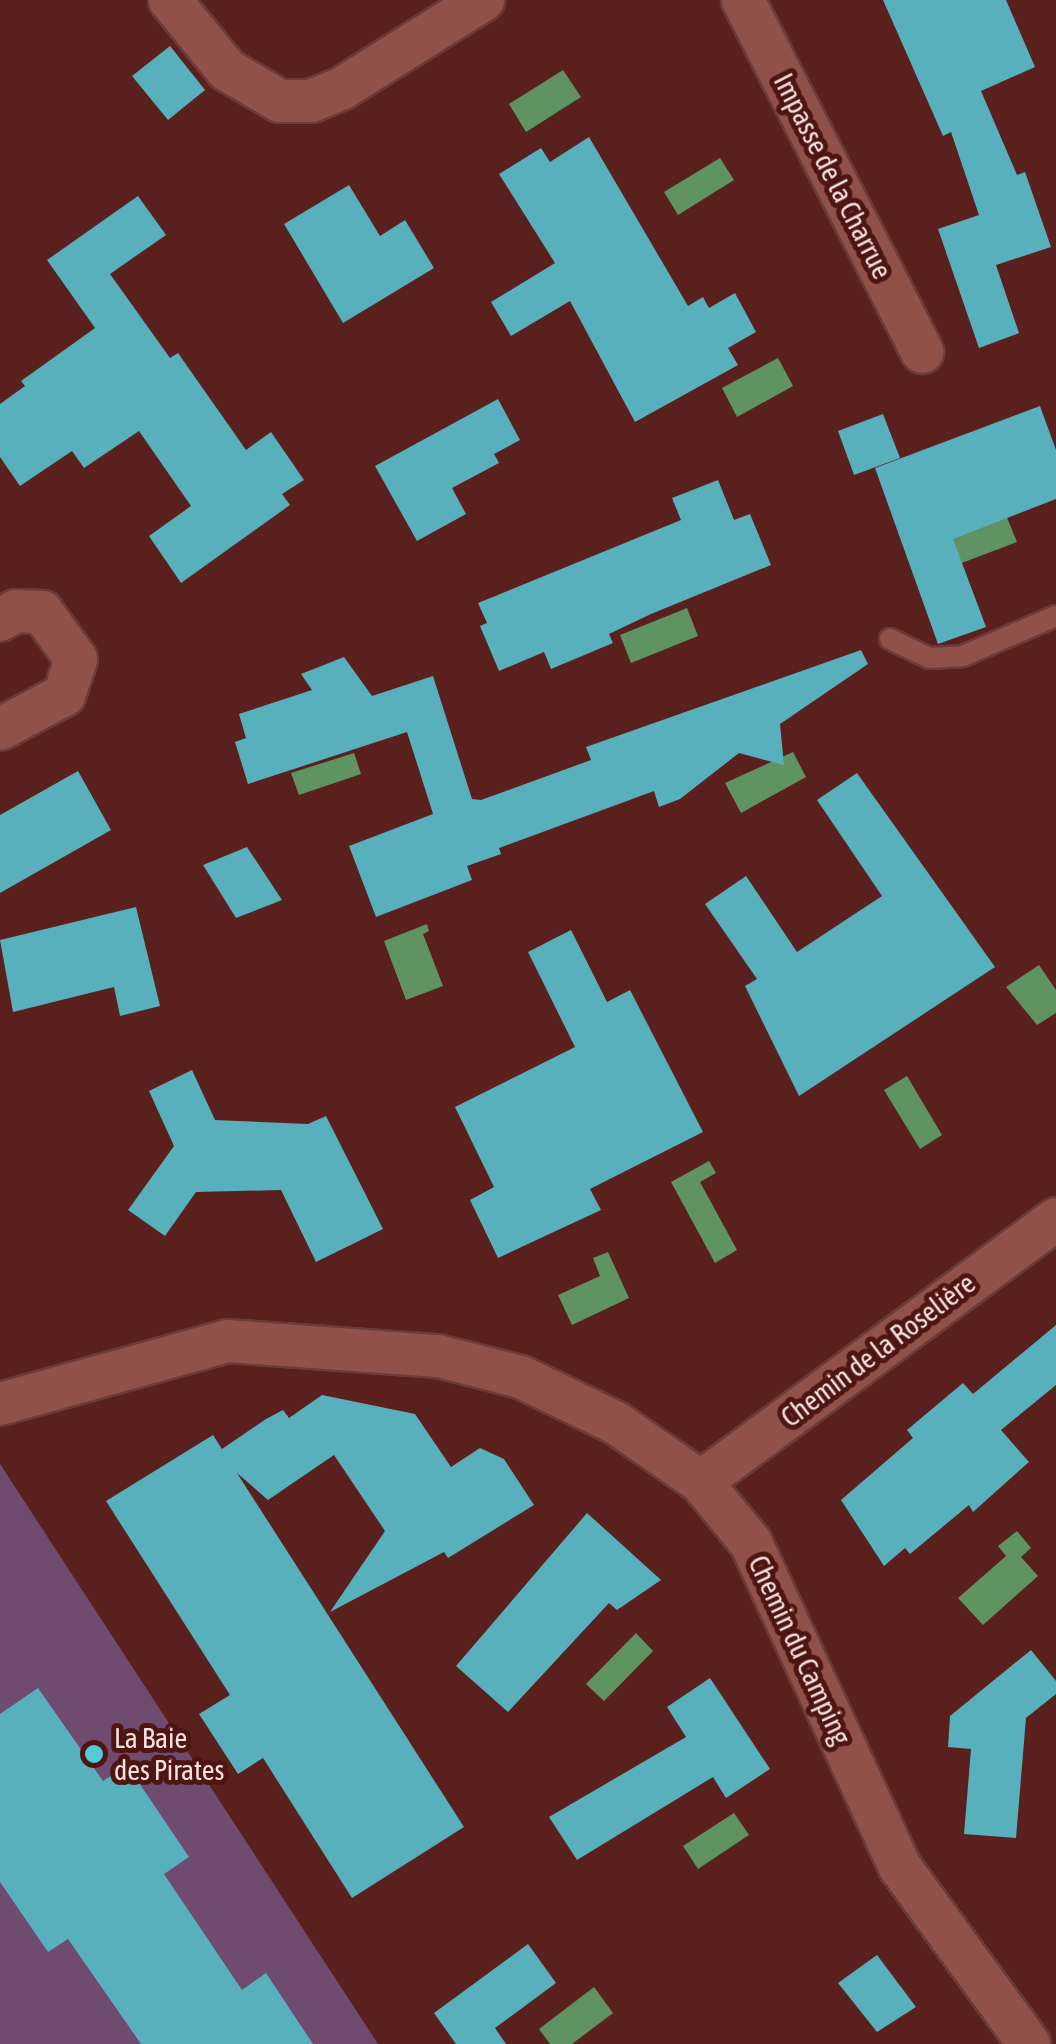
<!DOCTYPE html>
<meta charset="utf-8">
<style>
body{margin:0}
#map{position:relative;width:1056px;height:2044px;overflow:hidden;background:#5a201d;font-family:"Asap Condensed",sans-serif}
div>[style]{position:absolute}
.green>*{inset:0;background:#6e4b6f}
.water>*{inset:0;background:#5f9363}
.building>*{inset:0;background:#57b0bb}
.roads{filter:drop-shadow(2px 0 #6b3a3a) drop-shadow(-2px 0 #6b3a3a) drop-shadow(0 2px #6b3a3a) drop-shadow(0 -2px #6b3a3a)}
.lane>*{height:20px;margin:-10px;padding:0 10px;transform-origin:10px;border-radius:10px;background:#90514b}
.street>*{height:42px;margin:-21px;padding:0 21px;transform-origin:21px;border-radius:21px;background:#90514b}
.dots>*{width:28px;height:28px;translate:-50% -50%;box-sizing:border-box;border:5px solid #4e1513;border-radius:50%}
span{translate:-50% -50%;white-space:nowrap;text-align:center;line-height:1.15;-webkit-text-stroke:10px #4e1513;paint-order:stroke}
.street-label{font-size:28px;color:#fbe3e1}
.poi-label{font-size:28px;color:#fbe3e1}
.left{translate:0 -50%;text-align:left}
</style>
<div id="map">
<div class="green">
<div style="clip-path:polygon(0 1464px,378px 2044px,0 2044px)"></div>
</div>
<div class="water">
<div style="clip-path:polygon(563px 70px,581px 97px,526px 132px,509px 104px)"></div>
<div style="clip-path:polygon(720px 158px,734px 180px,678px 215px,664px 192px)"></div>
<div style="clip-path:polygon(778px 358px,793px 386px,737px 417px,722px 388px)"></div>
<div style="clip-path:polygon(1006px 515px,1017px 542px,946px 569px,935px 542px)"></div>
<div style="clip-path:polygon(687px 608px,698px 636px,631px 663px,620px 635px)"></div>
<div style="clip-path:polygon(793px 752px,806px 777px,741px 813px,725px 783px)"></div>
<div style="clip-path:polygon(354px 753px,361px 774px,299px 795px,291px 773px)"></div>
<div style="clip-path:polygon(427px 924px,429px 931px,423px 934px,443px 986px,406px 1000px,384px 941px)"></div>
<div style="clip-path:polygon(1039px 965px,1056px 990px,1056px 1013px,1037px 1025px,1006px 987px)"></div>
<div style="clip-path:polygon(907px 1076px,942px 1135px,920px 1149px,884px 1090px)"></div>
<div style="clip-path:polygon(709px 1161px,716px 1173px,700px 1182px,737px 1250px,715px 1263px,671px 1182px)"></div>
<div style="clip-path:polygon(608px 1252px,629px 1298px,572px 1325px,558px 1295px,600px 1276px,593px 1258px)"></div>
<div style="clip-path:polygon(1017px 1531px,1031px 1548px,1021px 1557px,1038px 1576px,983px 1625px,958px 1598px,1006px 1556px,998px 1546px)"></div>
<div style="clip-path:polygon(636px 1633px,653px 1651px,604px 1701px,586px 1684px)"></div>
<div style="clip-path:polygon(734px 1813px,749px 1835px,698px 1869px,683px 1846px)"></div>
<div style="clip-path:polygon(594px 1987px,613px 2013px,572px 2044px,550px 2044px,539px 2029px)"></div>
</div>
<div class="building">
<div style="clip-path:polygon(883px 0,1006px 0,1035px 67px,981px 91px,1017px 175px,1025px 172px,1051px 247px,996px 265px,1019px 333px,979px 348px,938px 229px,979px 215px,951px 132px,943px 136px)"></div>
<div style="clip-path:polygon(170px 46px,205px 90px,168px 120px,132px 76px)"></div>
<div style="clip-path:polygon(589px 137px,688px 306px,703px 297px,709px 308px,735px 293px,756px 332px,728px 348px,738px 365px,635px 422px,570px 301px,511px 336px,491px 302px,555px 263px,499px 174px,541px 148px,550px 162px)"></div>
<div style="clip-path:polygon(349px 185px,380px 236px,405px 220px,434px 268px,343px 323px,284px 224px)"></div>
<div style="clip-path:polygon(138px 196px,166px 235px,110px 274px,170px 358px,178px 353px,246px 450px,271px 432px,304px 480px,282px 494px,290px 505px,181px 583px,149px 536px,191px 506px,139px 431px,84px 468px,72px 451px,20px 486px,0 457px,0 404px,25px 386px,21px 381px,95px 328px,47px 260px)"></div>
<div style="clip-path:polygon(498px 399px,520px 440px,494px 454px,499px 463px,452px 488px,466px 514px,417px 541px,375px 466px)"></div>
<div style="clip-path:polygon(1040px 406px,1056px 450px,1056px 499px,953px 539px,986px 627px,938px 644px,875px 468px)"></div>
<div style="clip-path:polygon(883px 414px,900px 458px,854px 475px,838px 431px)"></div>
<div style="clip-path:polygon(718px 480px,734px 520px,750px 514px,771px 565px,651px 614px,609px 634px,613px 643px,551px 669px,544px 652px,499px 671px,480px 626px,487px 623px,478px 603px,681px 520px,672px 498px)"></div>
<div style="clip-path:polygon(861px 650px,868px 664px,780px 724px,784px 765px,739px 753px,680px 799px,659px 807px,654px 791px,499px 848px,501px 854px,467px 866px,472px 880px,376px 917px,349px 846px,433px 814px,407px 732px,248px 784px,235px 742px,246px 738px,239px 714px,312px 690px,301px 674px,344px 657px,372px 696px,433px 676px,472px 799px,481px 800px,591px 760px,586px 747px)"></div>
<div style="clip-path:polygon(78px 771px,111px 830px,0 893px,0 815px)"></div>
<div style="clip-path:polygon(857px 773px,995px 967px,799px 1096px,745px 986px,757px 979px,705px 904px,746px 876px,797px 952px,882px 896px,817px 800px)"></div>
<div style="clip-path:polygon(247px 847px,282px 900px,236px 918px,203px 865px)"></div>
<div style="clip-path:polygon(136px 907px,160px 1006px,120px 1016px,114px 987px,13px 1012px,0 940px)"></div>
<div style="clip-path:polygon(571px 930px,607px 1002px,630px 990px,703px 1132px,590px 1189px,601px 1210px,498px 1258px,470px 1200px,494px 1187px,455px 1107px,575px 1047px,528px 952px)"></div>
<div style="clip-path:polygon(192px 1070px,215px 1120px,308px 1124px,326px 1116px,383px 1229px,316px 1262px,281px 1190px,196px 1192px,165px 1236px,128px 1210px,174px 1146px,149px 1091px)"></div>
<div style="clip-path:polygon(1056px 1325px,1056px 1385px,1001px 1430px,1029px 1462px,973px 1512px,969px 1505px,910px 1554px,905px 1548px,884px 1566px,841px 1500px,913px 1438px,907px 1430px,963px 1383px,973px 1394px)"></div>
<div style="clip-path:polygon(322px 1395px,415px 1414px,451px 1467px,480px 1448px,504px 1459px,534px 1505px,448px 1558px,444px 1552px,330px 1612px,385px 1531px,334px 1455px,268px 1500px,237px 1473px,464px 1827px,352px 1898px,263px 1758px,238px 1774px,199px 1714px,230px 1695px,106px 1501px,213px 1435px,222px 1449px,266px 1419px,283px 1410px,289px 1418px)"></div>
<div style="clip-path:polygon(587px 1513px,661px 1580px,617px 1610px,609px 1603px,508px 1712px,456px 1666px)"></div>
<div style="clip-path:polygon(1031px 1650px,1056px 1681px,1056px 1694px,1026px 1718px,1016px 1838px,964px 1834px,971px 1749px,948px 1747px,950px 1716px)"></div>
<div style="clip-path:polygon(710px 1678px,770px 1769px,726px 1798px,713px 1777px,577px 1860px,549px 1817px,686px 1737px,667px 1707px)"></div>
<div style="clip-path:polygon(38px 1688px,103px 1781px,127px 1765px,189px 1857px,164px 1874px,242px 1990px,266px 1973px,313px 2044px,141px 2044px,68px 1939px,48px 1952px,0 1882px,0 1714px)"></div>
<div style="clip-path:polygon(528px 1944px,556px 1983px,495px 2028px,506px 2044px,456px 2044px,434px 2013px)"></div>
<div style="clip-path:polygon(877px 1955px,916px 2007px,877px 2032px,838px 1983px)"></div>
</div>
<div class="roads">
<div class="lane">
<div style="left:890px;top:639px;width:43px;rotate:26deg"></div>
<div style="left:929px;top:658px;width:34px;rotate:-3deg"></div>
<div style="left:963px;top:656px;width:101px;rotate:-23.3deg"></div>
</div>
<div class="street">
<div style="left:170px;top:0;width:90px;rotate:50.8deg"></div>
<div style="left:227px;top:70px;width:61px;rotate:30.3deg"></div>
<div style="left:280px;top:101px;width:31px"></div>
<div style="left:311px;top:101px;width:32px;rotate:-22deg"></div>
<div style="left:341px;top:89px;width:168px;rotate:-32.1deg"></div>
<div style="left:743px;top:0;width:395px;rotate:63deg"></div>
<div style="left:0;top:620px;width:18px;rotate:-29deg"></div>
<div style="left:16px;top:611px;width:26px;rotate:2deg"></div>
<div style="left:42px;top:612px;width:58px;rotate:54.1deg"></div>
<div style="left:76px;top:659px;width:38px;rotate:108deg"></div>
<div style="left:64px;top:695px;width:72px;rotate:152deg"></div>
<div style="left:0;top:1404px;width:236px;rotate:-15.5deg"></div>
<div style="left:227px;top:1341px;width:212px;rotate:4.1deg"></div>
<div style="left:438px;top:1356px;width:86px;rotate:14.2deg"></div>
<div style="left:521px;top:1377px;width:106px;rotate:25.8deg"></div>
<div style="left:616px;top:1423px;width:103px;rotate:34.8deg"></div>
<div style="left:701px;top:1482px;width:79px;rotate:50.7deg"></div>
<div style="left:751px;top:1543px;width:357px;rotate:65.3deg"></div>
<div style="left:900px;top:1867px;width:219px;rotate:53.9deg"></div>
<div style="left:701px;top:1482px;width:442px;rotate:-36.5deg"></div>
</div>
</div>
<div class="dots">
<div style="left:94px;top:1754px;background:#52cbd9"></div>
</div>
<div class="street-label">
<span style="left:833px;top:176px;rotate:63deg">Impasse de la Charrue</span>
<span style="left:878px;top:1350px;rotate:-37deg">Chemin de la Roselière</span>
<span style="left:800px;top:1650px;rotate:65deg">Chemin du Camping</span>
</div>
<div class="poi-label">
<span class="left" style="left:114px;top:1754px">La Baie<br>des Pirates</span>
</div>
</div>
